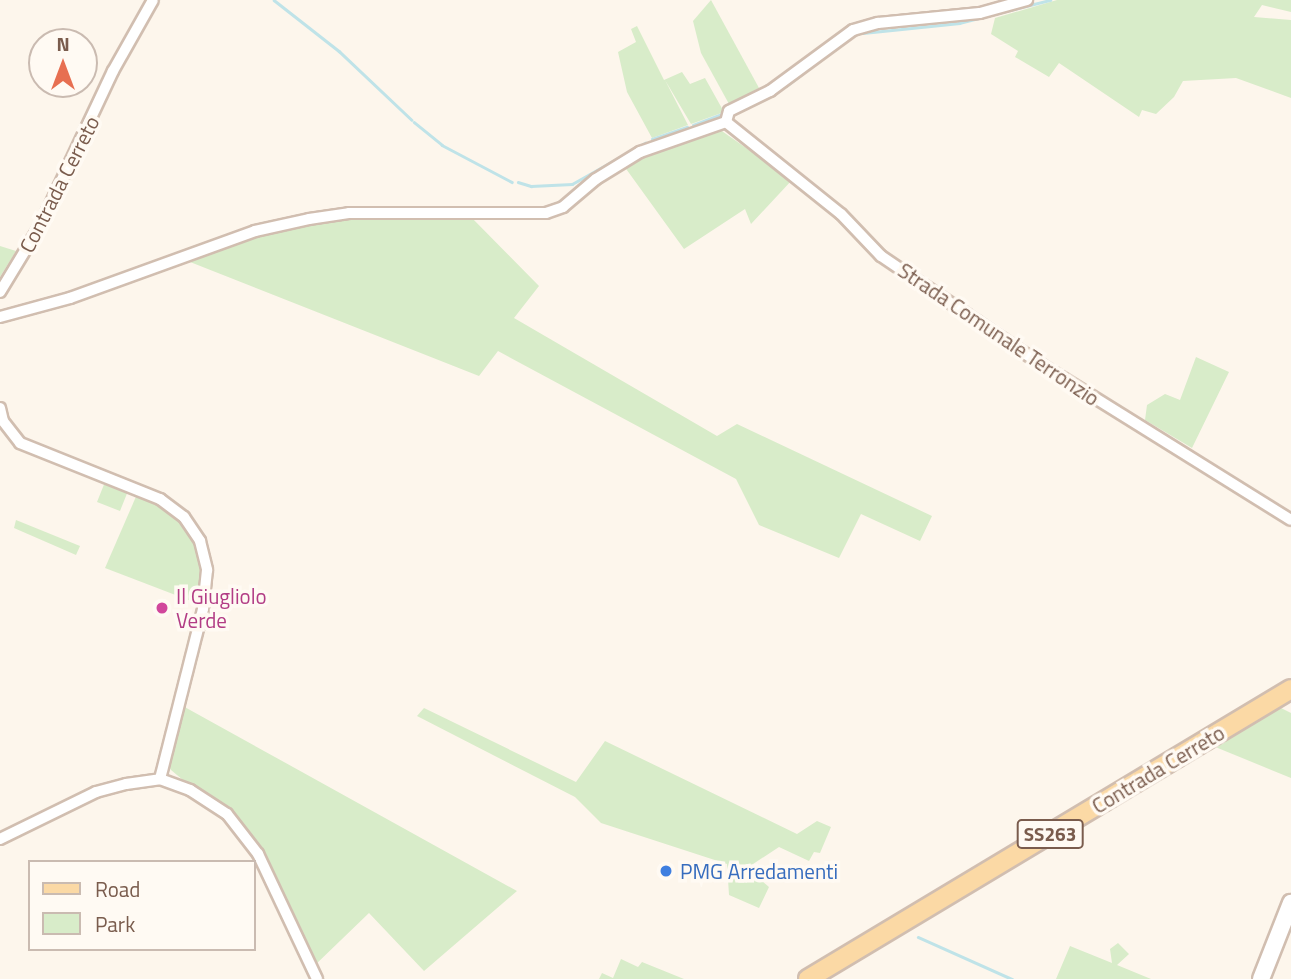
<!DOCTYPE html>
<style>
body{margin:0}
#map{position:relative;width:1291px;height:979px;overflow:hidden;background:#fdf6ec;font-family:"Titillium Web",sans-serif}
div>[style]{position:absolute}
.green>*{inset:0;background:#d8ecc9}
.stream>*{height:2.5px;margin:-1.25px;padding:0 1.25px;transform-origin:1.25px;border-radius:1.25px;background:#bfe3e8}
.roads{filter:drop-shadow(2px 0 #d1beb0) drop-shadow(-2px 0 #d1beb0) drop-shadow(0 2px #d1beb0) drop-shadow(0 -2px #d1beb0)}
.street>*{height:10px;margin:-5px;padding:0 5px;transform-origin:5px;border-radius:5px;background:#fff}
.secondary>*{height:16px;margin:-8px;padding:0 8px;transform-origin:8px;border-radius:8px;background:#fff}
.primary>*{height:18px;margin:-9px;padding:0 9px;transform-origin:9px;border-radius:9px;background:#fbd9a5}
.dots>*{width:19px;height:19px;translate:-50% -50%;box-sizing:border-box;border:4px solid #fffaf3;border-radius:50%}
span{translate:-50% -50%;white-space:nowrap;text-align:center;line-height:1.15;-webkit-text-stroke:7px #fffaf3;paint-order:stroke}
.shield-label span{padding:2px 5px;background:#fffaf3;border:2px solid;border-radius:5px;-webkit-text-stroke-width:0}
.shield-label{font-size:19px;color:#7a5c4d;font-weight:700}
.street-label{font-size:21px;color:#7a5c4d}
.hotel-label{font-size:21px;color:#b23c85}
.left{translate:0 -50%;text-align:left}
.shop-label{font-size:21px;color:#366cbe}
.legend{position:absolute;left:28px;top:860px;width:228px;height:91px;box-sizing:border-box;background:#fffaf3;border:2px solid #cabbb1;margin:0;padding:9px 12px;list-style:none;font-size:21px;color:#7a5c4d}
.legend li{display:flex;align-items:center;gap:14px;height:35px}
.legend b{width:35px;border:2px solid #cabbb1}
.north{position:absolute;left:28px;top:28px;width:70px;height:70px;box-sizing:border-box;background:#fffaf3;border:2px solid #cabbb1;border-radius:50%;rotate:0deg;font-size:19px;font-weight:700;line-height:28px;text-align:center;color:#7a5c4d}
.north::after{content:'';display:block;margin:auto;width:24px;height:32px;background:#e76f51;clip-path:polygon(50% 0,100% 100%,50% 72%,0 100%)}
</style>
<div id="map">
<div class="green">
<div style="clip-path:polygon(711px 0,759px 88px,729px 104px,701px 53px,693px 21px)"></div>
<div style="clip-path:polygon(1057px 0,1291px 0,1291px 12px,1262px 5px,1254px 17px,1291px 20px,1291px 98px,1236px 78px,1183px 81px,1174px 97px,1156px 114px,1142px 110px,1139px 117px,1059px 63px,1049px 77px,1015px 57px,1018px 51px,991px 34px,995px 18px)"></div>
<div style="clip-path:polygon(637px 26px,664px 80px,682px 72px,690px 84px,705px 78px,724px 112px,691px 124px,665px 80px,688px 125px,652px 138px,627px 92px,618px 52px,636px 42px,631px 29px)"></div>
<div style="clip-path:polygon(719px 129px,792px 180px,751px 224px,745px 209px,684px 249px,624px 166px)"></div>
<div style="clip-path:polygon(470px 216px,539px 286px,514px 318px,717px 436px,737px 424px,932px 516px,920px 541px,861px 514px,839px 558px,759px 525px,736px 479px,498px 351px,479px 376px,185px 260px,267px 231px,345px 217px)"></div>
<div style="clip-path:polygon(0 246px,16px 251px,0 277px)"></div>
<div style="clip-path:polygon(1196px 357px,1229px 372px,1192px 448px,1145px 420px,1147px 405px,1165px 394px,1180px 400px)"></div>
<div style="clip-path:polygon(105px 482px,128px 491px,120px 511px,97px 502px)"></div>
<div style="clip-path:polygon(138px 492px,173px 512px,190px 532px,201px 555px,199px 604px,105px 568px)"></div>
<div style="clip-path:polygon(16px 520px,80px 546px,76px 555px,14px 528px)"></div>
<div style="clip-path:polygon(1273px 704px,1291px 713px,1291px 778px,1208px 744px)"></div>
<div style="clip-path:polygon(181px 705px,517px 891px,424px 971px,369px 913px,313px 967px,250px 836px,171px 770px,167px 763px)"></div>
<div style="clip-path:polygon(424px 708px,576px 782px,605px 741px,797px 834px,817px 821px,831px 827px,820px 853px,814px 852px,809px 861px,779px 847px,747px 868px,769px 887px,759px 908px,729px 895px,727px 864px,601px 823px,575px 797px,417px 716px)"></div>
<div style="clip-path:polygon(1118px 943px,1129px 954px,1117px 965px,1151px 979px,1056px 979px,1070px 946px,1112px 963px,1110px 949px)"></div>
<div style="clip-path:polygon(621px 959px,638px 967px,642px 962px,684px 979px,599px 979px,602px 973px,613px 978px)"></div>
</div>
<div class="stream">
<div style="left:274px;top:0;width:83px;rotate:38.1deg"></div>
<div style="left:339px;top:51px;width:100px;rotate:43.4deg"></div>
<div style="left:863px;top:33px;width:97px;rotate:-5.9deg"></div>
<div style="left:959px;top:23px;width:94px;rotate:-14.2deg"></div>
<div style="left:786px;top:86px;width:21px;rotate:-37deg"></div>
<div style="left:753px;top:105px;width:18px;rotate:-27deg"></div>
<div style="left:414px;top:122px;width:36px;rotate:39deg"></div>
<div style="left:442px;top:145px;width:79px;rotate:27.9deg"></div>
<div style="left:693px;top:125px;width:34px;rotate:-21deg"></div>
<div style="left:652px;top:139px;width:37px;rotate:-19deg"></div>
<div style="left:518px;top:182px;width:14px;rotate:17deg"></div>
<div style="left:531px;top:186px;width:41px;rotate:-2.8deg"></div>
<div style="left:572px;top:184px;width:84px;rotate:-29.3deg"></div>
<div style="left:918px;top:937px;width:103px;rotate:24.1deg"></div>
</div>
<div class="roads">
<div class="street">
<div style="left:726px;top:122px;width:147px;rotate:38.7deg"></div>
<div style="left:841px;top:214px;width:58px;rotate:46.4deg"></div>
<div style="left:881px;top:256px;width:194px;rotate:34.1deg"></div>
<div style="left:1042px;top:365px;width:293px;rotate:31.9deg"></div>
<div style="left:0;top:292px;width:77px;rotate:-58.8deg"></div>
<div style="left:40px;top:226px;width:171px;rotate:-64.8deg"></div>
<div style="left:113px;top:71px;width:81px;rotate:-60.6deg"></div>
<div style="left:0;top:317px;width:73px;rotate:-15.2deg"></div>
<div style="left:70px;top:298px;width:197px;rotate:-19.9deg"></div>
<div style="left:255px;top:231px;width:55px;rotate:-12.5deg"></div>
<div style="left:309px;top:219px;width:40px;rotate:-8.5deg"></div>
<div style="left:349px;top:213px;width:197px"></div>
<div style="left:546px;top:213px;width:18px;rotate:-19deg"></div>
<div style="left:563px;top:207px;width:43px;rotate:-40.3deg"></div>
<div style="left:596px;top:179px;width:52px;rotate:-31.5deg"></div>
<div style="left:640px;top:152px;width:91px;rotate:-19.2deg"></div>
<div style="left:726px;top:122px;width:11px;rotate:-75deg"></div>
<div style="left:729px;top:111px;width:46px;rotate:-26deg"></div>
<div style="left:770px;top:91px;width:103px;rotate:-36.3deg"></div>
<div style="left:853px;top:30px;width:26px;rotate:-16deg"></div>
<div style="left:878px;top:23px;width:102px;rotate:-5.6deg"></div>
<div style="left:980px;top:13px;width:49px;rotate:-15.5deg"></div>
<div style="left:0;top:408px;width:13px;rotate:77deg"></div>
<div style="left:3px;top:421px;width:28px;rotate:52deg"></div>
<div style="left:20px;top:443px;width:151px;rotate:21.8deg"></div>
<div style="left:160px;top:499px;width:30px;rotate:37deg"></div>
<div style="left:184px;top:517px;width:29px;rotate:56deg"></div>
<div style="left:200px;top:541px;width:30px;rotate:76deg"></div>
<div style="left:207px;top:570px;width:39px;rotate:96deg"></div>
<div style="left:203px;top:609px;width:175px;rotate:104.2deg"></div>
<div style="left:0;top:839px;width:107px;rotate:-26.1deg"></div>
<div style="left:96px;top:792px;width:31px;rotate:-15deg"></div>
<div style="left:126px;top:784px;width:34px;rotate:-8deg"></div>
<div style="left:160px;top:779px;width:32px;rotate:20deg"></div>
<div style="left:190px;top:790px;width:44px;rotate:33deg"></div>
<div style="left:227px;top:814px;width:51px;rotate:52.2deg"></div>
<div style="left:258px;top:854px;width:138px;rotate:64.7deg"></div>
</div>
<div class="secondary">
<div style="left:1261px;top:979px;width:82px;rotate:-68.5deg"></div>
</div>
<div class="primary">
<div style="left:808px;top:979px;width:563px;rotate:-30.98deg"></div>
</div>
</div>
<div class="dots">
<div style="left:162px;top:608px;background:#d1479c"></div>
<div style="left:666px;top:871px;background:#3f7fe0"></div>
</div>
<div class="shield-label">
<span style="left:1050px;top:834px">SS263</span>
</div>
<div class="street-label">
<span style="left:59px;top:184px;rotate:-63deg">Contrada Cerreto</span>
<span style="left:999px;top:334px;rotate:34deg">Strada Comunale Terronzio</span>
<span style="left:1158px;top:769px;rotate:-31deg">Contrada Cerreto</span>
</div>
<div class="hotel-label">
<span class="left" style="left:176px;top:608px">Il Giugliolo<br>Verde</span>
</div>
<div class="shop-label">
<span class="left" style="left:680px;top:871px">PMG Arredamenti</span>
</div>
<ul class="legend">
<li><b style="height:9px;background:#fbd9a5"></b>Road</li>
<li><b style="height:19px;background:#d8ecc9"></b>Park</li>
</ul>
<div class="north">N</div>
</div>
